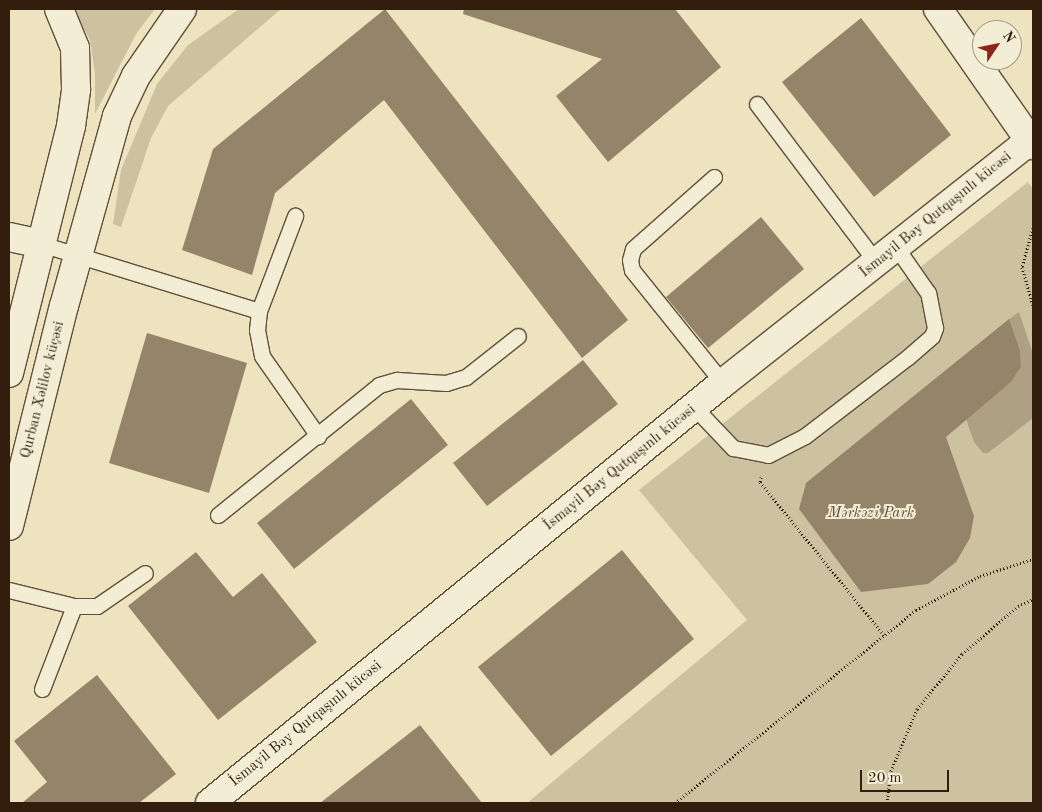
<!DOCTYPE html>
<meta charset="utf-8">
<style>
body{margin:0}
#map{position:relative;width:1042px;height:812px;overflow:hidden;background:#ede3be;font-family:"Old Standard TT",serif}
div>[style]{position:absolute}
.green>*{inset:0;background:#cdc2a0}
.water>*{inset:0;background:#aea082}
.building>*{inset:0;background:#94846a}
.path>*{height:3px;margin-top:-1.5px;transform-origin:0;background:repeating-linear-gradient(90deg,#331e0e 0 1px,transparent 0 3.5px)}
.roads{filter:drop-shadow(1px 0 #624f3a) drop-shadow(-1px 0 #624f3a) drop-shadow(0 1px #624f3a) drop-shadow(0 -1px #624f3a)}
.lane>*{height:15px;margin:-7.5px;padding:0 7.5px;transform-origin:7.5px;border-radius:7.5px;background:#f3edd5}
.street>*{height:28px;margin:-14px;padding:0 14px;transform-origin:14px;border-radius:14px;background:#f3edd5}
.secondary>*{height:28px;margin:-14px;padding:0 14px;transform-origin:14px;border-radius:14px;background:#f3edd5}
span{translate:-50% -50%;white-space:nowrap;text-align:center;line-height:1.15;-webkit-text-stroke:4px #f3edd5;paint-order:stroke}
.street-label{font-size:15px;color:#331e0e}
.park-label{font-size:15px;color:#614f3a;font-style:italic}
.frame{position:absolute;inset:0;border:10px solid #331e0e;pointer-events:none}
.north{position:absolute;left:972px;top:20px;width:50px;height:50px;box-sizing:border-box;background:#f3edd5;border:1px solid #a69a85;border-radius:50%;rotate:56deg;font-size:14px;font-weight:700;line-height:20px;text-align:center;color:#331e0e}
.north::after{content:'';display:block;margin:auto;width:18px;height:22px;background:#8f2418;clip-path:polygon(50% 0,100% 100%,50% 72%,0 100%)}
.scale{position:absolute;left:860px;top:770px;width:89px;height:22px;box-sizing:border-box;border:2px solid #331e0e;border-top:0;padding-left:6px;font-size:15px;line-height:18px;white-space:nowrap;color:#331e0e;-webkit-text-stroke:4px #f3edd5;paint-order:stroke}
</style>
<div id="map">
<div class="green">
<div style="clip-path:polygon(73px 9px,155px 9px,136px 34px,95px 114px,95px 75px,90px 40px)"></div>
<div style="clip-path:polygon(239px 9px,281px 9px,168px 106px,151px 138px,121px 227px,113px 224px,121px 170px,157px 84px,188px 45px)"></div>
<div style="clip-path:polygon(1028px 182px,1033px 189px,1033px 803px,527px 803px,747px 620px,639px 490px)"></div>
</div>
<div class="water">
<div style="clip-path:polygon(1019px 312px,1033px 354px,1033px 418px,988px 453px,983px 453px,974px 442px,966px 419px,1011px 382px,1021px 367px,1020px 351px,1008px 320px)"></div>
</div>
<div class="building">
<div style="clip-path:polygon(385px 9px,628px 320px,582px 358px,384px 100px,275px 193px,252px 275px,182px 250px,213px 149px)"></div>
<div style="clip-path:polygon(464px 9px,675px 9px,721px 67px,608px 162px,556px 96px,602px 59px,463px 14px)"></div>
<div style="clip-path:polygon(861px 18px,951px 135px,874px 197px,782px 82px)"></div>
<div style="clip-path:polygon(761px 217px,804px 269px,708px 348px,666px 297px)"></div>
<div style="clip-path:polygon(1009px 319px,1020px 351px,1021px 367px,1011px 382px,946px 437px,974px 516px,970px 538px,956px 562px,928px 584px,861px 592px,799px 509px,806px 483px)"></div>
<div style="clip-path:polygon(147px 333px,247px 363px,209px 493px,109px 463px)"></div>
<div style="clip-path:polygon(583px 360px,618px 404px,487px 506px,453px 463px)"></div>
<div style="clip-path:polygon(411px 399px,448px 445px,294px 569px,257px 523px)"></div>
<div style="clip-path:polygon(622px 550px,694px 639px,551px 756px,478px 667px)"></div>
<div style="clip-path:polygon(196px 552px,233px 597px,262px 573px,317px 642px,218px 720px,128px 606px)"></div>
<div style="clip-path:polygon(97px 675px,176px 774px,139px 803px,22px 803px,47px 782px,14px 741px)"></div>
<div style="clip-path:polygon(420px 725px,482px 803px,320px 803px)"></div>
</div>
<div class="path">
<div style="left:1033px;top:228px;width:41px;rotate:105.8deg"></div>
<div style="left:1022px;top:267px;width:40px;rotate:74deg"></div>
<div style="left:761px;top:477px;width:5px;rotate:101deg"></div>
<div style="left:760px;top:482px;width:197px;rotate:51deg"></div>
<div style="left:675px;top:803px;width:309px;rotate:-38.7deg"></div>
<div style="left:916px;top:610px;width:72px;rotate:-28deg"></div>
<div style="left:980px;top:576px;width:56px;rotate:-17.8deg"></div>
<div style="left:887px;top:803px;width:32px;rotate:-83deg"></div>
<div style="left:891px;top:771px;width:67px;rotate:-67.2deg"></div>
<div style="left:917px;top:709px;width:71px;rotate:-50.7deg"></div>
<div style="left:962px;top:654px;width:74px;rotate:-40.6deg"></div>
<div style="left:1018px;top:606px;width:17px;rotate:-25deg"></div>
</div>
<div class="roads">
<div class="lane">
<div style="left:757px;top:104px;width:199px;rotate:53deg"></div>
<div style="left:714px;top:177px;width:108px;rotate:138.4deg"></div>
<div style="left:633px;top:249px;width:11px;rotate:105deg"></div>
<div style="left:630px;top:260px;width:10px;rotate:79deg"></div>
<div style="left:632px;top:270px;width:145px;rotate:51.2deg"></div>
<div style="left:41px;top:244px;width:228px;rotate:17.1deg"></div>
<div style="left:259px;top:311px;width:19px;rotate:96deg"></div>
<div style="left:257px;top:330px;width:26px;rotate:79deg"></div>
<div style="left:262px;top:356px;width:98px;rotate:55deg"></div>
<div style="left:259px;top:311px;width:102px;rotate:-69.2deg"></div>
<div style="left:694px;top:407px;width:57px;rotate:46.4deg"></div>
<div style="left:733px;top:448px;width:36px;rotate:11deg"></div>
<div style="left:768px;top:455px;width:42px;rotate:-27.2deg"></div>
<div style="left:805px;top:436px;width:130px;rotate:-37.5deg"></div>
<div style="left:908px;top:357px;width:32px;rotate:-41deg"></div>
<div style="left:932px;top:336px;width:9px;rotate:-69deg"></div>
<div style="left:935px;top:328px;width:36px;rotate:-101deg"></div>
<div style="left:928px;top:293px;width:56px;rotate:-124.8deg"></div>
<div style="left:218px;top:515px;width:207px;rotate:-38.9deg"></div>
<div style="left:379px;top:385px;width:19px;rotate:-16deg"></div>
<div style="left:397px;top:380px;width:49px;rotate:3.5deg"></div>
<div style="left:446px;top:383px;width:21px;rotate:-17deg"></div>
<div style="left:466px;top:377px;width:66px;rotate:-38.3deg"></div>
<div style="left:9px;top:590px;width:67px;rotate:13.8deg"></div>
<div style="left:74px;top:606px;width:23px"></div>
<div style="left:97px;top:606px;width:58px;rotate:-34.5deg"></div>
<div style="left:42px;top:689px;width:89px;rotate:-68.9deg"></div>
</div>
<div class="street">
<div style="left:938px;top:9px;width:166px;rotate:55.1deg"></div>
<div style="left:9px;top:237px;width:33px;rotate:12deg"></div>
<div style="left:210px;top:803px;width:663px;rotate:-39.31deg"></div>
<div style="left:723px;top:383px;width:395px;rotate:-38.3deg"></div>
</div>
<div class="secondary">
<div style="left:9px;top:373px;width:255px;rotate:-75.9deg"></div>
<div style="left:71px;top:126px;width:37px;rotate:-82deg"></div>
<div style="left:76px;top:89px;width:41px;rotate:-91.4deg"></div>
<div style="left:75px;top:48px;width:42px;rotate:-112.3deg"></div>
<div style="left:9px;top:526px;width:227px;rotate:-76deg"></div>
<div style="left:64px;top:306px;width:197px;rotate:-74.4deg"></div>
<div style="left:117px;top:116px;width:44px;rotate:-64.6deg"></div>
<div style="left:136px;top:76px;width:81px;rotate:-55.5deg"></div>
</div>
</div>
<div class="street-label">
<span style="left:936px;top:215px;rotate:-39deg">İsmayil Bəy Qutqaşınlı kücəsi</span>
<span style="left:43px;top:390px;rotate:-76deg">Qurban Xəlilov küçəsi</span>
<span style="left:620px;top:468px;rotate:-39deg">İsmayil Bəy Qutqaşınlı kücəsi</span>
<span style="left:306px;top:724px;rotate:-39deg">İsmayil Bəy Qutqaşınlı kücəsi</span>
</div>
<div class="park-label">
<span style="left:871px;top:514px">Mərkəzi Park</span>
</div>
<div class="frame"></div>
<div class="north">N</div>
<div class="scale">20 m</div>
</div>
